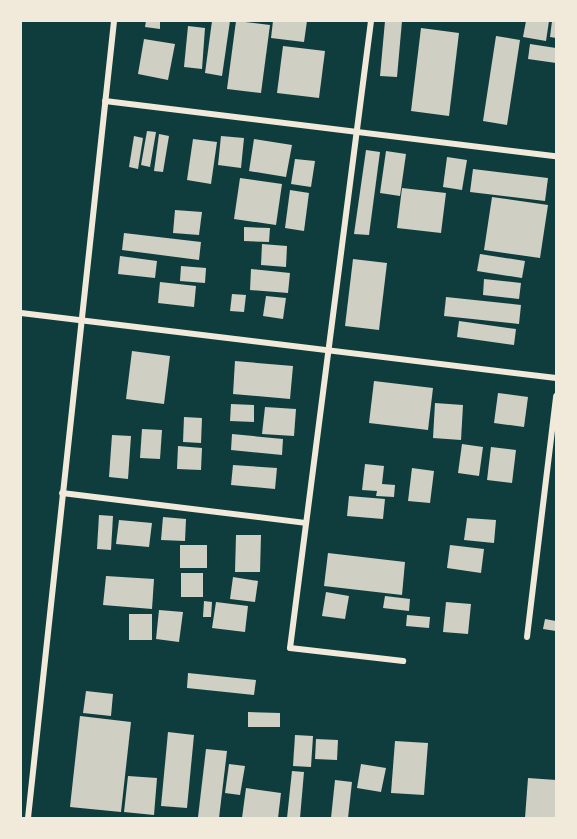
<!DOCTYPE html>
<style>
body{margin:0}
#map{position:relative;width:577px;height:839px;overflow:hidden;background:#0f3d3e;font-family:Quicksand,sans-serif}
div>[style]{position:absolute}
.building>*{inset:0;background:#cfcfc3}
.minor>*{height:6px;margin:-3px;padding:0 3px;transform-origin:3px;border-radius:3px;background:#f1e9da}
span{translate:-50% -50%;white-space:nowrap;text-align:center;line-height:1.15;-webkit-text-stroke:4.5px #f1e9da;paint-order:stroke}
.frame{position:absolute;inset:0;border:22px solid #f1e9da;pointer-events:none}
</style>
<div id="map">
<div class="building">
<div style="clip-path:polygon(146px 21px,160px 21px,160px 29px,145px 27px)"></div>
<div style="clip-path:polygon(212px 21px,230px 21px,222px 76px,205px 73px)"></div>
<div style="clip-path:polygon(236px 21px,270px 25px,261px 93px,227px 89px)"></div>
<div style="clip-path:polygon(273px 21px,307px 21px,304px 42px,271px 38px)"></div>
<div style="clip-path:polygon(385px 21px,402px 21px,397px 77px,380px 76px)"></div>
<div style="clip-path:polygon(526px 21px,549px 21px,546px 41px,523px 37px)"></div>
<div style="clip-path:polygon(552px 21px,556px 21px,556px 38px,550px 37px)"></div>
<div style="clip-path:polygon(188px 26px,205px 28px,202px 69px,184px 67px)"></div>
<div style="clip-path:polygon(421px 28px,459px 33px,449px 116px,411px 111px)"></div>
<div style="clip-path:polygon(496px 36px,520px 40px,507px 125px,483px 121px)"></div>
<div style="clip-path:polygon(144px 39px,175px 44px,168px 80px,138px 74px)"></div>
<div style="clip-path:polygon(530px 44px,556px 48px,556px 63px,528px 59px)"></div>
<div style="clip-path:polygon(283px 46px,325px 51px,319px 98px,277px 93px)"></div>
<div style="clip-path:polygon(147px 131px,156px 132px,150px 167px,141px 165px)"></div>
<div style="clip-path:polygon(159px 134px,169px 136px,163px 172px,154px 171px)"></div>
<div style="clip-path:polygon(134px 136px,143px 138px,138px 169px,129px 167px)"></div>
<div style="clip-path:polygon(221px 136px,244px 138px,241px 168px,218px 165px)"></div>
<div style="clip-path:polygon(193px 139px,217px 142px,211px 184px,187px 180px)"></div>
<div style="clip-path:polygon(254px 139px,292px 145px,286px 177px,249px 171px)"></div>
<div style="clip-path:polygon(366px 150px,380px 152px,369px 235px,354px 234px)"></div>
<div style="clip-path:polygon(386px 151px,406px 154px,400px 196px,380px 193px)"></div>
<div style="clip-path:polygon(447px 157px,467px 160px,462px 190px,443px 187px)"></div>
<div style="clip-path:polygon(295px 159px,315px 161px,311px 187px,291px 184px)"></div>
<div style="clip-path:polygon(473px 169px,548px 178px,545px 201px,470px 192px)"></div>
<div style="clip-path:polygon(240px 178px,282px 184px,276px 225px,234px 219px)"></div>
<div style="clip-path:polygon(402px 188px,446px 193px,441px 233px,397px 228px)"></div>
<div style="clip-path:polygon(290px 190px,309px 193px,304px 231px,285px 228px)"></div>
<div style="clip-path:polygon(492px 197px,548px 205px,540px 258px,484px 250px)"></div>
<div style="clip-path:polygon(175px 210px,202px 212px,199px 235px,173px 233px)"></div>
<div style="clip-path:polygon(244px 227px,270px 228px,269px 242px,244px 241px)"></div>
<div style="clip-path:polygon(124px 233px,201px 242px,199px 260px,122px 250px)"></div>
<div style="clip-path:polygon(262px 244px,287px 246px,286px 267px,261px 265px)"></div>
<div style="clip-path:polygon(480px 254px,525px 261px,522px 278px,477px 271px)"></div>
<div style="clip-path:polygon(120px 256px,157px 261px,155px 278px,118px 274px)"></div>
<div style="clip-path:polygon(353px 259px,387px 263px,379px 330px,345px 326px)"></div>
<div style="clip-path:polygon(181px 266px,206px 268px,205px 283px,180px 281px)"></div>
<div style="clip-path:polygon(251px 269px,290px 273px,288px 293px,250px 290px)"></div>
<div style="clip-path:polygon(484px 279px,521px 283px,519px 299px,483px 295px)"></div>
<div style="clip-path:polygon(160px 282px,196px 286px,194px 307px,158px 303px)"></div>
<div style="clip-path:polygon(232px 294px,246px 295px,244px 312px,230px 311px)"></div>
<div style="clip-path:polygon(266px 296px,286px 298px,283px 319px,263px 316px)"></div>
<div style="clip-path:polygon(446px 297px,521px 305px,519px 324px,444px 316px)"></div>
<div style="clip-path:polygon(459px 321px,516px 329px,514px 345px,457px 337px)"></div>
<div style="clip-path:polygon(132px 351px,170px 356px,164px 404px,126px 399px)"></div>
<div style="clip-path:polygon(235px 361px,293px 366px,290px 399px,233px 394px)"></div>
<div style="clip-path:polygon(374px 381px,433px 388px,428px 430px,369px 423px)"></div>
<div style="clip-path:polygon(498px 393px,528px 397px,524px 427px,494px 423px)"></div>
<div style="clip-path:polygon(435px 403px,463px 405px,461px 440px,433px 438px)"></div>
<div style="clip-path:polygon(231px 404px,254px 405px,254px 422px,230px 421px)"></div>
<div style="clip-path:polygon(265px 407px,296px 409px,294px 436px,262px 434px)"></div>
<div style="clip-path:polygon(184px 417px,202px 418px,201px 443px,183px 442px)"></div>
<div style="clip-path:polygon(142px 429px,162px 430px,160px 459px,140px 458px)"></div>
<div style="clip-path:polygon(232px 434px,283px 439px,282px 455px,231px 450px)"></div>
<div style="clip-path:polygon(112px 435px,131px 436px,128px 479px,109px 477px)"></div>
<div style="clip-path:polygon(462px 444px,483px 447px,479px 476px,458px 473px)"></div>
<div style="clip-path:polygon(178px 446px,202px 448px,201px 470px,177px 469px)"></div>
<div style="clip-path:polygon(491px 447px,516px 450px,512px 483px,487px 480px)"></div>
<div style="clip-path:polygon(365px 464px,384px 466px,382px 484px,395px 485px,394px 497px,376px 496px,377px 491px,362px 490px)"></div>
<div style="clip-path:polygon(233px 465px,277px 468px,275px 489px,231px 485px)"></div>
<div style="clip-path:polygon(412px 468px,434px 471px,430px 503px,408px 501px)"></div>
<div style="clip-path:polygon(349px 496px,385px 499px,383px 519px,347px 516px)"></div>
<div style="clip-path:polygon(99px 515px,113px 516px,111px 550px,97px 549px)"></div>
<div style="clip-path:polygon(163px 517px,186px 519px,185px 541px,161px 540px)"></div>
<div style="clip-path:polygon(467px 518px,496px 520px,494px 543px,464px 540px)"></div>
<div style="clip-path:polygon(119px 520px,152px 523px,149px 547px,116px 544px)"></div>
<div style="clip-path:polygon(236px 535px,261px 535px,260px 572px,235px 572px)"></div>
<div style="clip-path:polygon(180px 545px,207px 545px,207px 568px,180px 568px)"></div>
<div style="clip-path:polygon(450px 545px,484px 549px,481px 573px,447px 568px)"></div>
<div style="clip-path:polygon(328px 553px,405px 562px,402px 595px,324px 586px)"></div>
<div style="clip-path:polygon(181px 573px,203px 573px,203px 597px,181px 597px)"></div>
<div style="clip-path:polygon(106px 576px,154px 579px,152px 609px,103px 605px)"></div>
<div style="clip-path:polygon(233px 577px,258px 581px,255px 602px,230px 599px)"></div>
<div style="clip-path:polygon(326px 592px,349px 596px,345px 619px,322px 616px)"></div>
<div style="clip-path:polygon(385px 596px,410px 599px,409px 611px,383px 608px)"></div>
<div style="clip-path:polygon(204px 601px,212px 602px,211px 617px,203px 617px)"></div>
<div style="clip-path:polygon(216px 602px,248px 606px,245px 632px,212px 628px)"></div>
<div style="clip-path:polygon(446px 602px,471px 604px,468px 634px,443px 632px)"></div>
<div style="clip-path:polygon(159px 610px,183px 612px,179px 642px,156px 639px)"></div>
<div style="clip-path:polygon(129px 614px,152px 614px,152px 640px,129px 640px)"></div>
<div style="clip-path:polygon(407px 615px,430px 617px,429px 628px,406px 626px)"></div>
<div style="clip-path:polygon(545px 619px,556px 621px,556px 631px,543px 629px)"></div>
<div style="clip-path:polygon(188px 673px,256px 680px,254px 695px,187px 688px)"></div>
<div style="clip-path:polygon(86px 691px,113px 694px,111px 716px,83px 713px)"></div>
<div style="clip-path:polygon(248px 712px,280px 713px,280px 727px,248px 727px)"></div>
<div style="clip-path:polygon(80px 716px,131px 722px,121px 812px,70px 807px)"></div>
<div style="clip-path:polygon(168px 732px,194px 735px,187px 808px,161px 806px)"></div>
<div style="clip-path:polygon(295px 735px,313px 736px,311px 767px,293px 766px)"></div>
<div style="clip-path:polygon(316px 739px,338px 740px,337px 760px,315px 759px)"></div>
<div style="clip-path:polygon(395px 741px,428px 743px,424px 795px,391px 793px)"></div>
<div style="clip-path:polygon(206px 749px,227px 751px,219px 818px,198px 817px)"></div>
<div style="clip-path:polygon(229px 764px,245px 766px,240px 795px,225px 793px)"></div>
<div style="clip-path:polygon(361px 764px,386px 768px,381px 792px,357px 788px)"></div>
<div style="clip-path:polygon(292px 771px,304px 772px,300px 818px,287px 818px)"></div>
<div style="clip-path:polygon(128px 776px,157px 778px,154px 815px,124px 812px)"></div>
<div style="clip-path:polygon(528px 778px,556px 780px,555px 818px,525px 818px)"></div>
<div style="clip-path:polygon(335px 780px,352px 782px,348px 818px,331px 818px)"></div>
<div style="clip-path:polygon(246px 788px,281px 793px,278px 818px,242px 818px)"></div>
</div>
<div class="minor">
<div style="left:371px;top:21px;width:632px;rotate:97.36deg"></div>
<div style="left:290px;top:648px;width:114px;rotate:6.6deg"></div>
<div style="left:105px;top:101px;width:454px;rotate:7deg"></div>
<div style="left:21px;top:313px;width:539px;rotate:6.93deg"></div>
<div style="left:62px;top:493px;width:245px;rotate:7deg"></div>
<div style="left:527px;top:637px;width:243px;rotate:-83.1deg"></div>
<div style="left:28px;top:818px;width:802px;rotate:-83.84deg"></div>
</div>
<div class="frame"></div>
</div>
